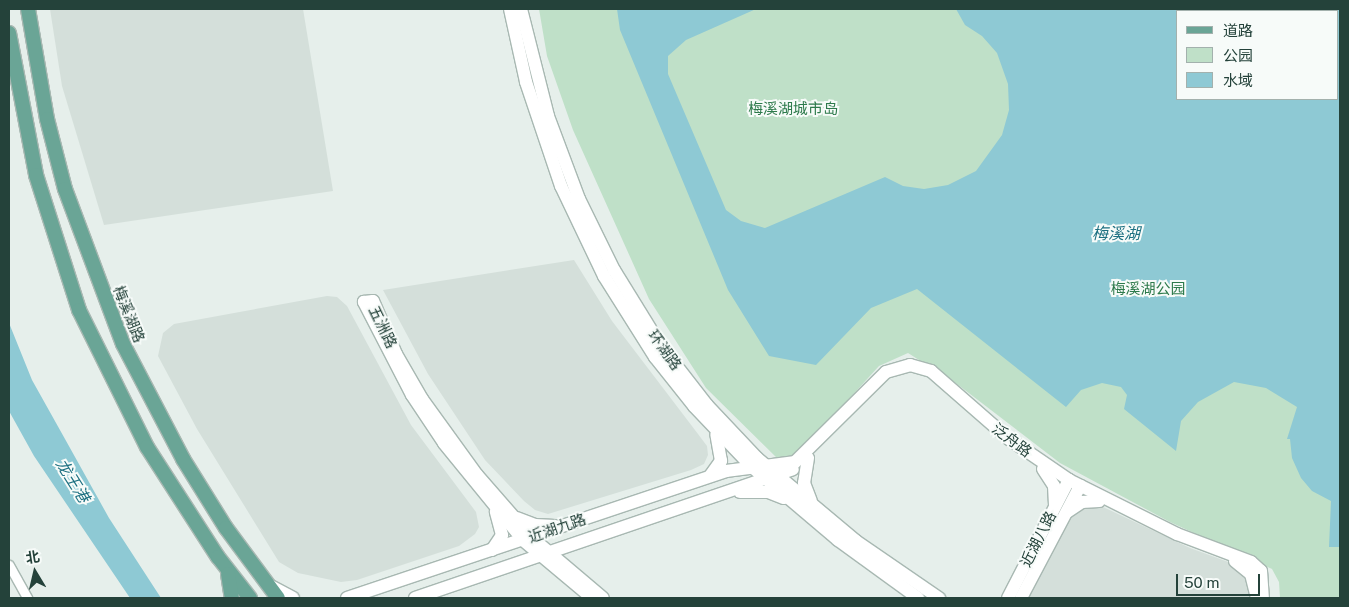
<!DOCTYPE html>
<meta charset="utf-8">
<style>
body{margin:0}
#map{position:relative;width:1349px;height:607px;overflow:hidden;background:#e6efeb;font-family:"Public Sans","Noto Sans SC",sans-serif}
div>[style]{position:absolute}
.built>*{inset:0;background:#d4dfda}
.green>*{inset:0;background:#bfe0c8}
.water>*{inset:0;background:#8ec9d4}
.roads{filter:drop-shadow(1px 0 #a8b8b2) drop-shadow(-1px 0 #a8b8b2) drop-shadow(0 1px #a8b8b2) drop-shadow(0 -1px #a8b8b2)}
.street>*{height:9px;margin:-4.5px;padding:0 4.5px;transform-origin:4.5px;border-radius:4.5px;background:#fff}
.secondary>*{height:12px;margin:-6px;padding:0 6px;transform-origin:6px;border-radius:6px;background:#fff}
.primary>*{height:14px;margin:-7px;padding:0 7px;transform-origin:7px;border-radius:7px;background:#6aa596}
span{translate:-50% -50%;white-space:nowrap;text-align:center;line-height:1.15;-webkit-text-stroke:4px #f7fbf9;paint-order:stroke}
.park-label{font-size:15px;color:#2d7a4b}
.street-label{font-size:15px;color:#24423a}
.water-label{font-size:16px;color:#1c6f80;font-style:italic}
.frame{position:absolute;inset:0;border:10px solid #24423a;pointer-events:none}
.legend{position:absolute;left:1176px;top:10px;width:162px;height:90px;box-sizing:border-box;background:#f7fbf9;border:1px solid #a3b1ad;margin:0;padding:6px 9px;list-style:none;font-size:15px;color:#24423a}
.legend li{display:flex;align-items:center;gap:10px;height:25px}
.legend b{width:25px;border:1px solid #a3b1ad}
.north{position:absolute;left:10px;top:547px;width:50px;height:50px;-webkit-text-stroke:4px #f7fbf9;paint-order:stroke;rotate:351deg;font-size:14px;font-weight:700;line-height:20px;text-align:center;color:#24423a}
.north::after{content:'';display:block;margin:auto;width:18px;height:22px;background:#24423a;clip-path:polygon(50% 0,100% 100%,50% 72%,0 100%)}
.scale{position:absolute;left:1176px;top:574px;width:84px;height:22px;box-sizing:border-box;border:2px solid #24423a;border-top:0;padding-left:6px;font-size:15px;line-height:18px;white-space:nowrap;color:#24423a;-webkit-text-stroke:4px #f7fbf9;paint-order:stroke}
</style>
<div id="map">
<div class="built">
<div style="clip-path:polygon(50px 9px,303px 9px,333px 191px,104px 225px,62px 86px)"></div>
<div style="clip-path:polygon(574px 260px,612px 321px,698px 434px,707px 446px,708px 455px,704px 464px,691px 470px,548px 514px,535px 510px,524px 501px,485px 460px,428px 374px,383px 290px)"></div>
<div style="clip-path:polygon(327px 296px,337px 297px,347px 306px,411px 425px,476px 512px,479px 527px,475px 534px,459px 546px,357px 580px,341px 582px,298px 573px,279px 562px,197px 429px,158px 356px,163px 333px,174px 324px)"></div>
<div style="clip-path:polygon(1101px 506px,1190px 548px,1231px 563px,1247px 581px,1250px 598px,1028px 598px,1066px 521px,1085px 508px)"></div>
</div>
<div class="green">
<div style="clip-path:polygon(evenodd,539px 9px,1340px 9px,1340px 598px,1280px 598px,1279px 582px,1272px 569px,1170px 522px,1060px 463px,957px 384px,908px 353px,879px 366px,797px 456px,777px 458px,706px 388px,649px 299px,573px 130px,547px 56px,539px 9px,1178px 11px,1338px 11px,1338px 99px,1178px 99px,1178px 11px)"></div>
</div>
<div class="water">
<div style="clip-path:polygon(evenodd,617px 9px,756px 9px,686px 40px,668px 56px,668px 74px,726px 210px,741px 221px,765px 228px,885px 177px,903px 186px,924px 189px,948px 185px,976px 171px,1002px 135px,1009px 110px,1008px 84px,997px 53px,982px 36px,965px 25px,956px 9px,1340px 9px,1340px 547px,1329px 547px,1331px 501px,1312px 491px,1301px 478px,1292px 458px,1290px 439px,1287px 439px,1297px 407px,1266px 388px,1234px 382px,1198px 402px,1181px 421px,1176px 451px,1124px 409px,1127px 395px,1121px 387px,1102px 383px,1081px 390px,1066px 407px,917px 289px,871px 308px,816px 365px,769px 356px,728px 290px,620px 30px,617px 9px,1178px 11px,1338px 11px,1338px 99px,1178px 99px,1178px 11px)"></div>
<div style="clip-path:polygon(9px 323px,32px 380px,65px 439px,109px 518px,161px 598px,130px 598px,34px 456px,9px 411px)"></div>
</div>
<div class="roads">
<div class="street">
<div style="left:9px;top:565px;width:38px;rotate:61deg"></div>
</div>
<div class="secondary">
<div style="left:510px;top:9px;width:75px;rotate:77.6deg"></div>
<div style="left:526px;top:82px;width:110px;rotate:71.4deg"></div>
<div style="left:561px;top:186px;width:100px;rotate:64.5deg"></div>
<div style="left:604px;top:276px;width:96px;rotate:57.8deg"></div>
<div style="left:655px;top:357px;width:63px;rotate:51.5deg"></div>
<div style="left:694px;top:406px;width:84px;rotate:46.4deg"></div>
<div style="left:752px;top:467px;width:113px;rotate:40.3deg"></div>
<div style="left:838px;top:540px;width:99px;rotate:35.9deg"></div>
<div style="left:521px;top:9px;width:110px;rotate:75.8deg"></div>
<div style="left:548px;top:116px;width:89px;rotate:69.5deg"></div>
<div style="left:579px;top:199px;width:79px;rotate:63.8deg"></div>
<div style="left:614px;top:270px;width:89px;rotate:58.3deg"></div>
<div style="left:661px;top:346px;width:75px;rotate:52.1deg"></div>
<div style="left:707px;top:405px;width:73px;rotate:46.7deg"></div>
<div style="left:757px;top:458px;width:129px;rotate:40deg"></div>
<div style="left:856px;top:541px;width:101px;rotate:34.5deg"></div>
<div style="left:808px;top:458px;width:25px;rotate:99deg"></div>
<div style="left:804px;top:483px;width:19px;rotate:69deg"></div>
<div style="left:1043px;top:469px;width:20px;rotate:57deg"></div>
<div style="left:1054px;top:486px;width:19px;rotate:87deg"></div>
<div style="left:710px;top:476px;width:19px;rotate:-54deg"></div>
<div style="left:721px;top:461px;width:27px;rotate:-100deg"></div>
<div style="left:740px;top:492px;width:28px"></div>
<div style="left:768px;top:492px;width:17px;rotate:21deg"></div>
<div style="left:1067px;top:512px;width:18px;rotate:-34deg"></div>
<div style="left:1082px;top:502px;width:17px;rotate:-3deg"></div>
<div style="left:517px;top:518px;width:19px;rotate:21deg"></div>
<div style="left:535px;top:525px;width:20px;rotate:3deg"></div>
<div style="left:492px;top:550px;width:18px;rotate:-56deg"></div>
<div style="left:502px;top:535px;width:24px;rotate:-105deg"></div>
<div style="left:1235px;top:561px;width:21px;rotate:39deg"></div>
<div style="left:1251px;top:574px;width:25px;rotate:76deg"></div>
<div style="left:269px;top:585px;width:27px;rotate:28deg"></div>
<div style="left:347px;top:598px;width:400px;rotate:-18.5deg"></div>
<div style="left:726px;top:471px;width:70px;rotate:-7.4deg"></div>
<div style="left:795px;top:462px;width:128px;rotate:-44.7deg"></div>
<div style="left:886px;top:372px;width:25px;rotate:-16deg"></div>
<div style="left:910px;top:365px;width:22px;rotate:16deg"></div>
<div style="left:931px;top:371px;width:103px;rotate:41.1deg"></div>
<div style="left:1009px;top:439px;width:73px;rotate:34.3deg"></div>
<div style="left:1069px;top:480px;width:121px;rotate:26.6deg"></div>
<div style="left:1177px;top:534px;width:79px;rotate:20.7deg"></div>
<div style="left:1251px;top:562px;width:13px;rotate:42deg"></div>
<div style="left:1261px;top:571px;width:27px;rotate:86deg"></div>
<div style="left:415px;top:598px;width:399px;rotate:-18.8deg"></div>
<div style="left:592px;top:598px;width:90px;rotate:-140deg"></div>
<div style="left:523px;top:540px;width:125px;rotate:-129.2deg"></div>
<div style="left:444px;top:443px;width:58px;rotate:-123.7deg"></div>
<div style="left:412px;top:395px;width:105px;rotate:-117.3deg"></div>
<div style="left:364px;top:302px;width:9px;rotate:-6deg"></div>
<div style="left:373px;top:301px;width:58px;rotate:66.5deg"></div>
<div style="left:396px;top:354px;width:52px;rotate:60deg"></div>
<div style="left:422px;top:399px;width:94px;rotate:54.1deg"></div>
<div style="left:477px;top:475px;width:82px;rotate:48.9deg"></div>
<div style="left:531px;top:537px;width:94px;rotate:40.3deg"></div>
<div style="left:1008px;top:598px;width:133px;rotate:-62.7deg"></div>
<div style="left:1021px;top:598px;width:127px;rotate:-62.2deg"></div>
</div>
<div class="primary">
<div style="left:28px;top:9px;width:112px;rotate:80.2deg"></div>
<div style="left:47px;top:119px;width:72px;rotate:75.6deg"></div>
<div style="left:65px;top:189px;width:165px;rotate:69.5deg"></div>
<div style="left:123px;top:344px;width:130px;rotate:62.4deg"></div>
<div style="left:183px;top:459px;width:81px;rotate:58.1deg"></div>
<div style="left:226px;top:528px;width:87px;rotate:53.4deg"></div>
<div style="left:9px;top:33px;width:145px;rotate:79.2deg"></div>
<div style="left:36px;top:175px;width:142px;rotate:72.3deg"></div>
<div style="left:79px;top:310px;width:153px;rotate:63.6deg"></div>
<div style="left:147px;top:447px;width:131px;rotate:57.2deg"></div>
<div style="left:218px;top:557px;width:52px;rotate:52deg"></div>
<div style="left:228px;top:574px;width:24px;rotate:81deg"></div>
</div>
</div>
<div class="park-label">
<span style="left:793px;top:109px">梅溪湖城市岛</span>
<span style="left:1148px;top:289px">梅溪湖公园</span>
</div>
<div class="street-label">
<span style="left:129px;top:314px;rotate:68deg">梅溪湖路</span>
<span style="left:383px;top:327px;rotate:64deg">五洲路</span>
<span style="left:665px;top:350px;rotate:54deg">环湖路</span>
<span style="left:1012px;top:440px;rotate:37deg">泛舟路</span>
<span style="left:557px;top:528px;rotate:-19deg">近湖九路</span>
<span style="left:1038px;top:539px;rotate:-63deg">近湖八路</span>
</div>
<div class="water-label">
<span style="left:1116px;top:234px">梅溪湖</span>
<span style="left:72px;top:481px;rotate:58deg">龙王港</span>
</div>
<div class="frame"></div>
<ul class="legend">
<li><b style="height:6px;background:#6aa596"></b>道路</li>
<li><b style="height:14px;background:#bfe0c8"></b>公园</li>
<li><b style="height:14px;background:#8ec9d4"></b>水域</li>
</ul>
<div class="north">北</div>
<div class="scale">50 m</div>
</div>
